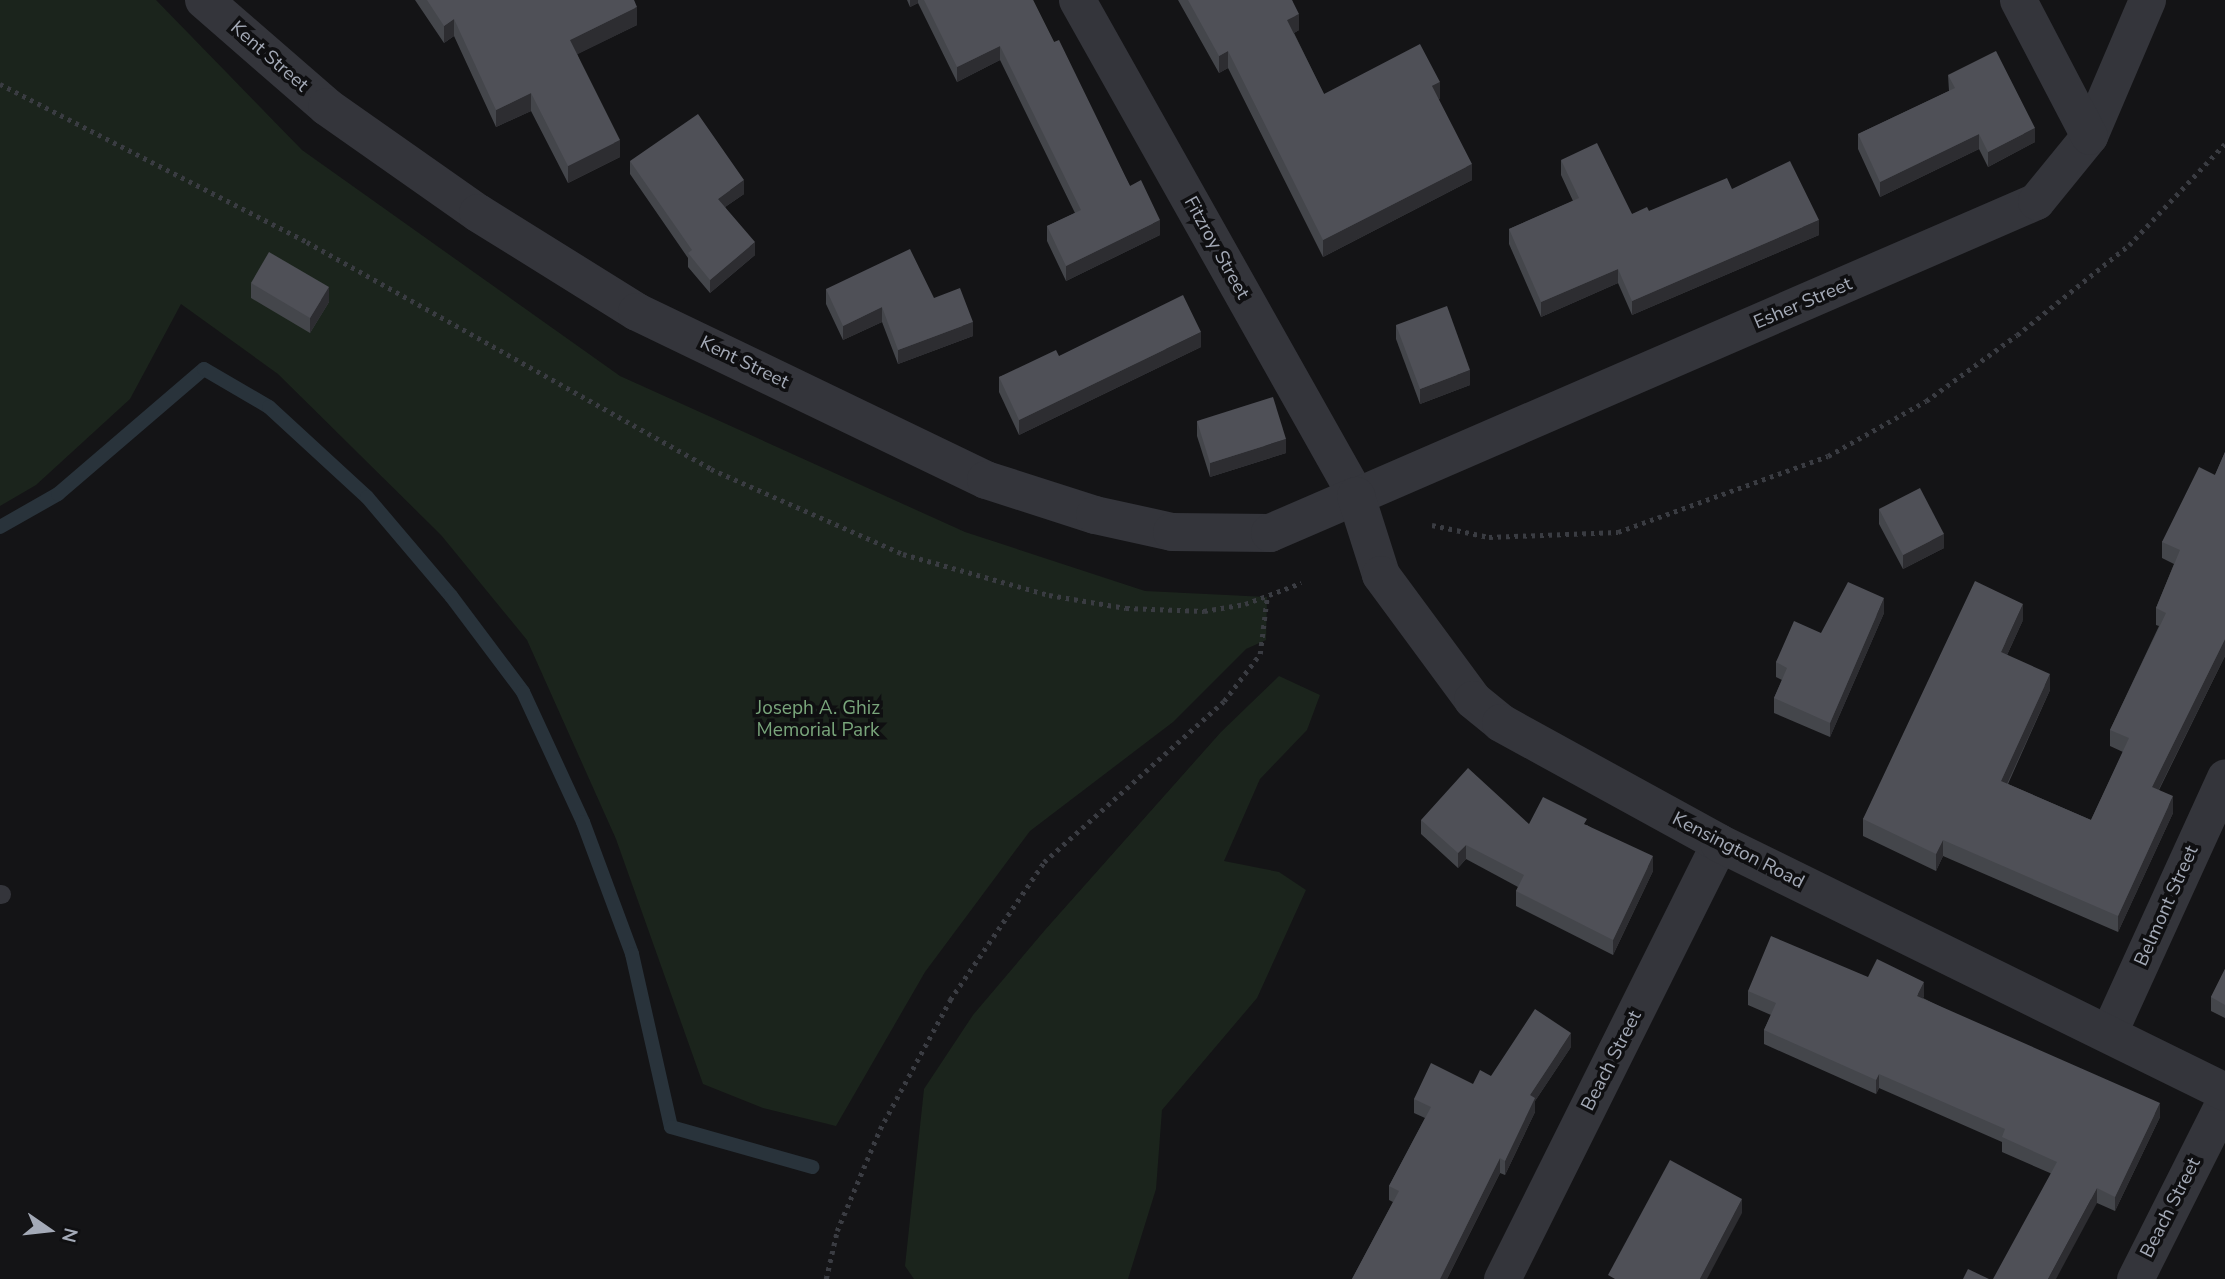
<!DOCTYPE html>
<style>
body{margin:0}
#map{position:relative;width:2225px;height:1279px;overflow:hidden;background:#141416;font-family:"Nunito Sans",sans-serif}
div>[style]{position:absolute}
.green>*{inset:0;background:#1b241c}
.stream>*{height:14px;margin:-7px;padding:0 7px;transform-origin:7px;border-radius:7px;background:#29333b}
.path>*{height:4.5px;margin-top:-2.25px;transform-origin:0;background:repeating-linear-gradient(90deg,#3a3c42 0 3.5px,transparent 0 8.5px)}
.service>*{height:19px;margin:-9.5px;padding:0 9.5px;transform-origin:9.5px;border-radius:9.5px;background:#34353b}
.minor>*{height:37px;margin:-18.5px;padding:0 18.5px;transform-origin:18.5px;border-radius:18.5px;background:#34353b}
.tertiary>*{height:38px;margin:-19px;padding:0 19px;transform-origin:19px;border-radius:19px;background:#34353b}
.wall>*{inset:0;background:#44464b}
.shaded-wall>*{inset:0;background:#2d2d31}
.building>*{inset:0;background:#4f5057}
span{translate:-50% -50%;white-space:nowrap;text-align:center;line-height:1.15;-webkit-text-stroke:7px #0f0f11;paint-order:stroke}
.street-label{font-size:19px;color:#a4aab7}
.park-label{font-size:19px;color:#79a57b}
.north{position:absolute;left:14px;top:1195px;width:70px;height:70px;-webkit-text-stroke:5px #0f0f11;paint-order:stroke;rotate:104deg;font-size:19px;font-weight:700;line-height:28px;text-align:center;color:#a4aab7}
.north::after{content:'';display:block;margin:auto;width:24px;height:32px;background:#a4aab7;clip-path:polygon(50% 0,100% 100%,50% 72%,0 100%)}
</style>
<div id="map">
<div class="green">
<div style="clip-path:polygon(0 0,156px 0,302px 150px,620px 376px,965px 532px,1145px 591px,1267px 597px,1266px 640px,1246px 649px,1173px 722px,1030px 831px,925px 972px,836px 1126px,763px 1108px,703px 1084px,616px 839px,527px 640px,441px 535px,278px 374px,181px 304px,130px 399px,36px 485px,0 506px)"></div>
<div style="clip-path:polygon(1279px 676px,1320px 695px,1307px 730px,1260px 779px,1224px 861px,1279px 872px,1306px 890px,1257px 998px,1162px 1110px,1156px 1189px,1128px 1279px,914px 1279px,905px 1266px,924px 1089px,973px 1015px,1045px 930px,1221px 732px)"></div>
</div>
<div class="stream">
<div style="left:0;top:527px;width:67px;rotate:-29.6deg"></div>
<div style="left:58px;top:494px;width:192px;rotate:-40.6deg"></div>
<div style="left:204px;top:369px;width:75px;rotate:30.3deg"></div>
<div style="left:269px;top:407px;width:133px;rotate:42.6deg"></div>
<div style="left:367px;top:497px;width:130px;rotate:49.7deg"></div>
<div style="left:451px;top:596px;width:120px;rotate:53.1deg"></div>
<div style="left:523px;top:692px;width:143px;rotate:65.2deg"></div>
<div style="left:583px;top:822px;width:141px;rotate:69.6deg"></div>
<div style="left:632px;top:954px;width:177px;rotate:77.3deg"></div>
<div style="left:671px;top:1127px;width:147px;rotate:15.8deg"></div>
</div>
<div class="path">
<div style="left:0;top:84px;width:345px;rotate:27.2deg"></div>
<div style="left:307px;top:242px;width:463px;rotate:29.3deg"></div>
<div style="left:711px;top:469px;width:210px;rotate:23.9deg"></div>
<div style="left:903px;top:554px;width:152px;rotate:15.7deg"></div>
<div style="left:1049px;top:595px;width:78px;rotate:9.6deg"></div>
<div style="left:1126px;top:608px;width:78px;rotate:2.2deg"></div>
<div style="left:1204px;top:611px;width:42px;rotate:-9.7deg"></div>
<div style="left:1245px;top:604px;width:60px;rotate:-20.6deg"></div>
<div style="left:1432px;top:525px;width:58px;rotate:11.9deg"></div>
<div style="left:1489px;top:537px;width:129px;rotate:-2.2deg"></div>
<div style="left:1618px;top:532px;width:223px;rotate:-19.9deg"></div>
<div style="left:1828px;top:456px;width:112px;rotate:-29.3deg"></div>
<div style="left:1926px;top:401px;width:112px;rotate:-36deg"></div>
<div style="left:2017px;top:335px;width:144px;rotate:-38.8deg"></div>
<div style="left:2129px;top:245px;width:139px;rotate:-46.5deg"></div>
<div style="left:826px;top:1279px;width:49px;rotate:-77.1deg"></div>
<div style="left:837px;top:1231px;width:111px;rotate:-67.1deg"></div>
<div style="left:880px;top:1129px;width:147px;rotate:-61.5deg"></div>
<div style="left:950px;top:1000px;width:167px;rotate:-55.7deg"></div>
<div style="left:1044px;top:862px;width:241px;rotate:-41.8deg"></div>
<div style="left:1224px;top:701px;width:59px;rotate:-52.5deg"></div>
<div style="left:1260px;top:654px;width:57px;rotate:-83deg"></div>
</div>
<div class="service">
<div style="left:0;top:894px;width:1px"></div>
</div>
<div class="minor">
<div style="left:1077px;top:0;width:569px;rotate:60.64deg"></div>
<div style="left:1356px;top:496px;width:741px;rotate:-23.45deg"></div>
<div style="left:2036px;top:201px;width:84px;rotate:-50.8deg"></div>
<div style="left:2089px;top:136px;width:148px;rotate:-66.9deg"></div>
<div style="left:2018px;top:0;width:153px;rotate:62.4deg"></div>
<div style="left:2108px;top:1034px;width:282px;rotate:-65.5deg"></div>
<div style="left:1502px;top:1279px;width:487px;rotate:-63.5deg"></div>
<div style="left:2135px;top:1279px;width:200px;rotate:-63.3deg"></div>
</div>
<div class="tertiary">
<div style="left:204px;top:0;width:163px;rotate:41deg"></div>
<div style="left:327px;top:107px;width:184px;rotate:35.1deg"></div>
<div style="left:478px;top:213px;width:187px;rotate:31.9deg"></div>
<div style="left:637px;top:312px;width:387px;rotate:25.7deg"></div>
<div style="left:986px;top:480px;width:114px;rotate:17.8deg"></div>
<div style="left:1095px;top:515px;width:79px;rotate:12.4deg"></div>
<div style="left:1172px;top:532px;width:98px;rotate:0.6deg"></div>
<div style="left:1270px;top:533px;width:94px;rotate:-23.3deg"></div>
<div style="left:1356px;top:496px;width:83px;rotate:72.4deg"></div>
<div style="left:1381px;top:575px;width:155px;rotate:53.6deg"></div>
<div style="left:1473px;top:700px;width:36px;rotate:39deg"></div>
<div style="left:1501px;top:723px;width:249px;rotate:28.8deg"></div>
<div style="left:1719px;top:843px;width:564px;rotate:26.2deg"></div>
</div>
<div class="wall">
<div style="clip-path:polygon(415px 0,634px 0,637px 25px,577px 54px,620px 157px,568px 183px,531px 111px,496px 127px,454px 36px,444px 43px)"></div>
<div style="clip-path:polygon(907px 0,1033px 0,1054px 42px,1130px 186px,1160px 235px,1066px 281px,1047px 241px,1047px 226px,1075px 213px,1000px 60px,957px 82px,918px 3px,910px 7px)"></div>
<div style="clip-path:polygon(1178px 0,1292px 0,1299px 30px,1294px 33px,1324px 94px,1440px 99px,1438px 99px,1472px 180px,1323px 257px,1228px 68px,1219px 73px)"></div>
<div style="clip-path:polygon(1948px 75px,2035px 142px,1988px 167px,1979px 149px,1880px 197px,1858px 149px,1858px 134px,1949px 91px)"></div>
<div style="clip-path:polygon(1561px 160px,1632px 214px,1649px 211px,1732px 189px,1819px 235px,1632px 315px,1618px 283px,1541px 317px,1509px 244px,1509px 229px,1573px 201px,1561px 175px)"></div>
<div style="clip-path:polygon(630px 161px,744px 194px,725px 207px,755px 255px,710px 293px,688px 267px,688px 258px,630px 174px)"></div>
<div style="clip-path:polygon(251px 283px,329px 302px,310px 333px,251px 298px)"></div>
<div style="clip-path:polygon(826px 289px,934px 298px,973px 336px,898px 364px,882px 322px,843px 340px,826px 304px)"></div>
<div style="clip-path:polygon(1396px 325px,1470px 385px,1420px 404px,1396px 339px)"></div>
<div style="clip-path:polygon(1201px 347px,1019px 435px,999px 392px,999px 377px,1059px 356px)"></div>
<div style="clip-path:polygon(1197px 421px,1286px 453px,1210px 477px,1197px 436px)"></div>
<div style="clip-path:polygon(2225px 452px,2225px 656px,2159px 790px,2173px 813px,2118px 932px,1943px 856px,1936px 871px,1863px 836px,1863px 819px,2023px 620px,2007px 655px,2050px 690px,2008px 784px,2091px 820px,2123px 752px,2110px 746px,2110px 730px,2159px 626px,2156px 625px,2156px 608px,2174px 564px,2162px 558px,2162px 542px,2215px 475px)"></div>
<div style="clip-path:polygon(1879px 509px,1944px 548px,1903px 569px,1879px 524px)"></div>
<div style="clip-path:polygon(1884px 613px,1830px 737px,1774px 713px,1774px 698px,1782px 680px,1776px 677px,1776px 662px,1821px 633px)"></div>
<div style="clip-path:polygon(1421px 820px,1529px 824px,1587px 825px,1653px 871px,1613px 955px,1516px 906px,1516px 891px,1518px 887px,1466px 859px,1458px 868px,1421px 834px)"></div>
<div style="clip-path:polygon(2225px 969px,2225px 1018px,2211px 1011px,2211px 997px)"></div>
<div style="clip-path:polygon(1868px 977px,1924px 996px,1923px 998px,2160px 1117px,2115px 1211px,2097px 1203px,2050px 1173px,2002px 1152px,2002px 1142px,1879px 1088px,1876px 1094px,1764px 1044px,1764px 1030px,1771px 1015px,1748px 1005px,1748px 991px)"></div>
<div style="clip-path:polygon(1571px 1047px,1535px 1101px,1535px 1112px,1505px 1175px,1500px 1173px,1447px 1279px,1352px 1279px,1393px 1202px,1389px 1200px,1389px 1186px,1425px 1118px,1414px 1113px,1414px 1099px,1473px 1084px,1491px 1076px)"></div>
</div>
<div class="shaded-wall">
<div style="clip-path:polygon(910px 0,918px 0,918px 3px,910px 7px)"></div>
<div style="clip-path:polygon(637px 7px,637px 25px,570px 58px,570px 40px)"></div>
<div style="clip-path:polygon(1299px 14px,1299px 30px,1287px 37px,1287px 20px)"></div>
<div style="clip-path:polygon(454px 19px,454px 36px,444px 43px,444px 26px)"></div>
<div style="clip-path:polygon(1000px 46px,1000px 60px,957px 82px,957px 67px)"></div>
<div style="clip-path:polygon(1228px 51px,1228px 68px,1219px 73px,1219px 56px)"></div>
<div style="clip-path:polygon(1440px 82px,1440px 99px,1432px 103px,1432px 86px)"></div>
<div style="clip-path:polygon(531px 93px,531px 111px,496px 127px,496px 110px)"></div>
<div style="clip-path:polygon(2035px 128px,2035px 142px,1988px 167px,1988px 152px)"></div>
<div style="clip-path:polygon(1979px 134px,1979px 149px,1880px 197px,1880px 182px)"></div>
<div style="clip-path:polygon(620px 140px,620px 157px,568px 183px,568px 166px)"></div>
<div style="clip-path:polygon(1472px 164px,1472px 180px,1323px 257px,1323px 240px)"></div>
<div style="clip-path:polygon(744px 180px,744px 194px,718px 212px,718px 199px)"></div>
<div style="clip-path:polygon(1160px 220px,1160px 235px,1066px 281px,1066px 266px)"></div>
<div style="clip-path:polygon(1819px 220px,1819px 235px,1632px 315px,1632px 301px)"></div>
<div style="clip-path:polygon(755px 242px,755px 255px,710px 293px,710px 280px)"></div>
<div style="clip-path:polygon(1618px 269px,1618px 283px,1541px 317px,1541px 302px)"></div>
<div style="clip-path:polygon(329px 287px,329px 302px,310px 333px,310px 318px)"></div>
<div style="clip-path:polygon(882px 307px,882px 322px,843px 340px,843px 326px)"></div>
<div style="clip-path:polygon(973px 322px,973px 336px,898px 364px,898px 350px)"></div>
<div style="clip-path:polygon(1201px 332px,1201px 347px,1019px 435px,1019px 420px)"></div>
<div style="clip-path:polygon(1470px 370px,1470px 385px,1420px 404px,1420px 389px)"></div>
<div style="clip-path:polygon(1286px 439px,1286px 453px,1210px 477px,1210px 463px)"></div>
<div style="clip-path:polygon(1944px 534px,1944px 548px,1903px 569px,1903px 555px)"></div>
<div style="clip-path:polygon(1884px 598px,1884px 613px,1830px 737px,1830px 723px)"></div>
<div style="clip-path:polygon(2023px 604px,2023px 620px,2001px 668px,2001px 652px)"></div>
<div style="clip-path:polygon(2225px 639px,2225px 656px,2152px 803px,2152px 787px)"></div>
<div style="clip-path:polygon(2050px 674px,2050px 690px,2001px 797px,2001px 781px)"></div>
<div style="clip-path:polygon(2173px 796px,2173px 813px,2118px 932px,2118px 916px)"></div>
<div style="clip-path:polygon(1943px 840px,1943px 856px,1936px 871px,1936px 854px)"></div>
<div style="clip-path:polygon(1466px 845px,1466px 859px,1458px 868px,1458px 853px)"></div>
<div style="clip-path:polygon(1653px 856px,1653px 871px,1613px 955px,1613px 940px)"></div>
<div style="clip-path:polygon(1924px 982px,1924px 996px,1917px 1010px,1917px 996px)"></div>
<div style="clip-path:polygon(1571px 1033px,1571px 1047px,1535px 1101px,1535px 1112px,1505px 1175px,1505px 1161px,1530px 1095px)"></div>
<div style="clip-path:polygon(1879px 1074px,1879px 1088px,1876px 1094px,1876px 1080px)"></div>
<div style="clip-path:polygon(2160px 1103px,2160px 1117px,2115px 1211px,2115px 1197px)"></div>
<div style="clip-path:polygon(1500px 1158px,1500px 1173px,1447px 1279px,1440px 1279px)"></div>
<div style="clip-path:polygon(2097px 1188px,2097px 1203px,2056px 1279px,2048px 1279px)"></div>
<div style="clip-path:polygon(1742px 1199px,1742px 1213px,1707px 1279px,1700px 1279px)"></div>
</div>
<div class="building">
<div style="clip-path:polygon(427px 0,634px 0,637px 7px,570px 40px,620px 140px,568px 166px,531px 93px,496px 110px,454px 19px,444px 26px)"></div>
<div style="clip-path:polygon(924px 0,1033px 0,1054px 42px,1059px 40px,1130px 186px,1141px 180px,1160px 220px,1066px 266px,1047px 226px,1081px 210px,1000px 46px,957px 67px)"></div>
<div style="clip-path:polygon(1188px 0,1292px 0,1299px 14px,1287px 20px,1324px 94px,1420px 44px,1440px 82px,1432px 86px,1472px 164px,1323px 240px,1228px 51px,1219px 56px)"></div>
<div style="clip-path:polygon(1996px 51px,2035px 128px,1988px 152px,1979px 134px,1880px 182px,1858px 134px,1955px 88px,1948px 75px)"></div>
<div style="clip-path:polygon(698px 114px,744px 180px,718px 199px,755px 242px,710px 280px,688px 253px,692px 250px,630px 161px)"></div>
<div style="clip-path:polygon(1597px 143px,1632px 214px,1647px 207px,1649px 211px,1727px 178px,1732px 189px,1790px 161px,1819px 220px,1632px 301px,1618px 269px,1541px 302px,1509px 229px,1579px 198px,1561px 160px)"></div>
<div style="clip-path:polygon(910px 249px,934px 298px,960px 288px,973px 322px,898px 350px,882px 307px,843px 326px,826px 289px)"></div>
<div style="clip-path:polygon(269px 252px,329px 287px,310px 318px,251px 283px)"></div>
<div style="clip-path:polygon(1183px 295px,1201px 332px,1019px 420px,999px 377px,1056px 350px,1059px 356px)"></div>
<div style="clip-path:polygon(1447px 306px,1470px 370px,1420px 389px,1396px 325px)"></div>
<div style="clip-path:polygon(1273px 397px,1286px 439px,1210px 463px,1197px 421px)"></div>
<div style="clip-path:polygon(2225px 452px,2225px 639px,2152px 787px,2173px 796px,2118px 916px,1943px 840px,1936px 854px,1863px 819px,1975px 581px,2023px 604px,2001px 652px,2050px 674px,2001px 781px,2091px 820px,2129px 738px,2110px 730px,2166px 613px,2156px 608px,2180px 550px,2162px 542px,2199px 467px,2215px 475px)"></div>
<div style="clip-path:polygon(1920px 488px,1944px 534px,1903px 555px,1879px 509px)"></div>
<div style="clip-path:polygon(1848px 582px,1884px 598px,1830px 723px,1774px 698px,1787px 668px,1776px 662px,1794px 621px,1821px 633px)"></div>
<div style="clip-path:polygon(1468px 768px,1529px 824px,1543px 797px,1587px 819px,1584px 824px,1653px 856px,1613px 940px,1516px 891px,1524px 875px,1466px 845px,1458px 853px,1421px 820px)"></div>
<div style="clip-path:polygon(1771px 936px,1868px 977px,1877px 959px,1924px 982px,1917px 996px,2160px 1103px,2115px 1197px,2097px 1188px,2048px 1279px,1993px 1279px,2057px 1162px,2002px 1137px,2005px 1129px,1879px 1074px,1876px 1080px,1764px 1030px,1776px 1003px,1748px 991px)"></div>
<div style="clip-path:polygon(2225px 969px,2225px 1005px,2211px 997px)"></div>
<div style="clip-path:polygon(1535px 1009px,1571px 1033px,1530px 1095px,1535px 1098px,1505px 1161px,1500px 1158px,1440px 1279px,1352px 1279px,1399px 1191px,1389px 1186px,1431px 1107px,1414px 1099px,1431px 1063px,1473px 1084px,1480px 1070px,1491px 1076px)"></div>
<div style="clip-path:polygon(1670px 1160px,1742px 1199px,1700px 1279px,1615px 1279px,1608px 1275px)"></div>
<div style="clip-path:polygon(1968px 1269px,1989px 1279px,1963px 1279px)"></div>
</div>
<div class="street-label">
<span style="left:269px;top:57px;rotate:41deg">Kent Street</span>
<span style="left:1216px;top:248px;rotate:61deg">Fitzroy Street</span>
<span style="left:1803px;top:304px;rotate:-23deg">Esher Street</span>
<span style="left:744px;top:363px;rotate:26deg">Kent Street</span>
<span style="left:1738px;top:851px;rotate:27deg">Kensington Road</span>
<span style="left:2167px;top:906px;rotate:-66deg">Belmont Street</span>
<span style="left:1612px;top:1061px;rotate:-63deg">Beach Street</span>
<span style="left:2171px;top:1208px;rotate:-63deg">Beach Street</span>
</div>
<div class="park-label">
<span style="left:818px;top:720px">Joseph A. Ghiz<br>Memorial Park</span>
</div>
<div class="north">N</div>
</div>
